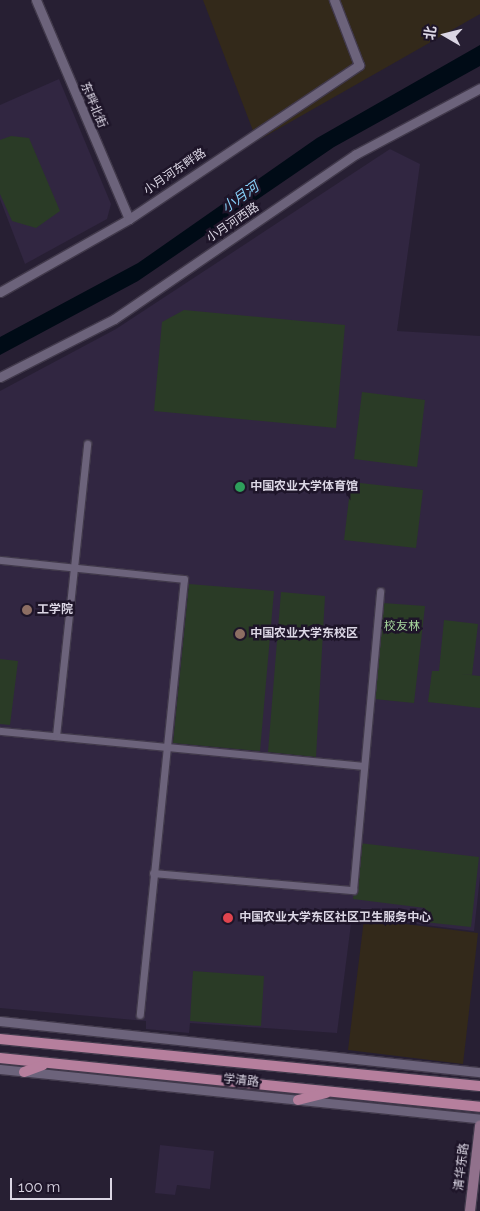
<!DOCTYPE html>
<meta charset="utf-8">
<style>
body{margin:0}
#map{position:relative;width:480px;height:1211px;overflow:hidden;background:#271f33;font-family:Raleway,"Noto Sans SC",sans-serif}
div>[style]{position:absolute}
.commercial>*{inset:0;background:#33291a}
.built>*{inset:0;background:#312641}
.green>*{inset:0;background:#2a3b26}
.water>*{inset:0;background:#000b16}
.roads{filter:drop-shadow(1px 0 #41394b) drop-shadow(-1px 0 #41394b) drop-shadow(0 1px #41394b) drop-shadow(0 -1px #41394b)}
.minor>*{height:7px;margin:-3.5px;padding:0 3.5px;transform-origin:3.5px;border-radius:3.5px;background:#6c637b}
.tertiary>*{height:9px;margin:-4.5px;padding:0 4.5px;transform-origin:4.5px;border-radius:4.5px;background:#6c637b}
.secondary>*{height:10px;margin:-5px;padding:0 5px;transform-origin:5px;border-radius:5px;background:#91718c}
.primary>*{height:10px;margin:-5px;padding:0 5px;transform-origin:5px;border-radius:5px;background:#b67f9d}
.dots>*{width:14px;height:14px;translate:-50% -50%;box-sizing:border-box;border:2px solid #1e1529;border-radius:50%}
span{translate:-50% -50%;white-space:nowrap;text-align:center;line-height:1.15;-webkit-text-stroke:5px #1e1529;paint-order:stroke}
.street-label{font-size:12px;color:#dbd6e4}
.poi-label{font-size:12px;color:#dbd6e4;font-weight:700}
.left{translate:0 -50%;text-align:left}
.park-label{font-size:12px;color:#a7d89e}
.water-label{font-size:14px;color:#87d0f9;font-style:italic}
.north{position:absolute;left:420px;top:10px;width:50px;height:50px;-webkit-text-stroke:4px #1e1529;paint-order:stroke;rotate:278deg;font-size:14px;font-weight:700;line-height:20px;text-align:center;color:#dbd6e4}
.north::after{content:'';display:block;margin:auto;width:18px;height:22px;background:#dbd6e4;clip-path:polygon(50% 0,100% 100%,50% 72%,0 100%)}
.scale{position:absolute;left:10px;top:1178px;width:102px;height:22px;box-sizing:border-box;border:2px solid #dbd6e4;border-top:0;padding-left:6px;font-size:15px;line-height:18px;white-space:nowrap;color:#dbd6e4;-webkit-text-stroke:4px #1e1529;paint-order:stroke}
</style>
<div id="map">
<div class="commercial">
<div style="clip-path:polygon(203px 0,480px 0,480px 14px,257px 141px)"></div>
<div style="clip-path:polygon(364px 919px,478px 933px,463px 1064px,348px 1050px)"></div>
</div>
<div class="built">
<div style="clip-path:polygon(59px 79px,111px 204px,107px 219px,25px 264px,0 199px,0 105px)"></div>
<div style="clip-path:polygon(390px 149px,420px 164px,397px 331px,480px 336px,480px 877px,474px 931px,352px 916px,337px 1033px,190px 1023px,189px 1033px,146px 1029px,146px 1021px,0 1008px,0 391px,116px 329px)"></div>
<div style="clip-path:polygon(160px 1145px,214px 1151px,210px 1189px,177px 1185px,175px 1195px,155px 1193px)"></div>
</div>
<div class="green">
<div style="clip-path:polygon(11px 136px,29px 138px,60px 211px,36px 228px,12px 221px,0 194px,0 140px)"></div>
<div style="clip-path:polygon(184px 310px,345px 325px,336px 428px,154px 411px,162px 322px)"></div>
<div style="clip-path:polygon(362px 392px,425px 400px,417px 467px,354px 459px)"></div>
<div style="clip-path:polygon(351px 482px,423px 490px,416px 548px,344px 540px)"></div>
<div style="clip-path:polygon(189px 584px,274px 591px,260px 751px,173px 743px)"></div>
<div style="clip-path:polygon(281px 592px,325px 596px,316px 757px,268px 752px)"></div>
<div style="clip-path:polygon(383px 603px,425px 606px,414px 703px,374px 699px)"></div>
<div style="clip-path:polygon(444px 620px,478px 624px,472px 675px,460px 674px,480px 676px,480px 708px,428px 702px,432px 671px,439px 671px)"></div>
<div style="clip-path:polygon(0 659px,18px 661px,10px 725px,0 724px)"></div>
<div style="clip-path:polygon(359px 843px,479px 857px,471px 927px,424px 922px,425px 908px,353px 899px)"></div>
<div style="clip-path:polygon(193px 971px,264px 976px,261px 1026px,190px 1021px)"></div>
</div>
<div class="water">
<div style="clip-path:polygon(480px 45px,480px 66px,334px 147px,138px 281px,0 355px,0 337px,138px 263px,317px 138px)"></div>
</div>
<div class="roads">
<div class="minor">
<div style="left:0;top:560px;width:185px;rotate:5.9deg"></div>
<div style="left:184px;top:579px;width:438px;rotate:95.8deg"></div>
<div style="left:0;top:731px;width:365px;rotate:5.5deg"></div>
<div style="left:56px;top:736px;width:294px;rotate:-83.9deg"></div>
<div style="left:153px;top:873px;width:201px;rotate:4.9deg"></div>
<div style="left:353px;top:890px;width:300px;rotate:-84.8deg"></div>
</div>
<div class="tertiary">
<div style="left:36px;top:0;width:238px;rotate:67deg"></div>
<div style="left:0;top:292px;width:148px;rotate:-29.5deg"></div>
<div style="left:129px;top:219px;width:277px;rotate:-33.8deg"></div>
<div style="left:359px;top:65px;width:70px;rotate:-111deg"></div>
<div style="left:0;top:377px;width:128px;rotate:-27deg"></div>
<div style="left:114px;top:319px;width:293px;rotate:-34.3deg"></div>
<div style="left:356px;top:154px;width:140px;rotate:-28deg"></div>
<div style="left:0;top:1021px;width:483px;rotate:6.1deg"></div>
<div style="left:0;top:1069px;width:483px;rotate:5.9deg"></div>
</div>
<div class="secondary">
<div style="left:470px;top:1211px;width:86px;rotate:-83.3deg"></div>
</div>
<div class="primary">
<div style="left:0;top:1039px;width:482px;rotate:5.6deg"></div>
<div style="left:0;top:1058px;width:482px;rotate:5.8deg"></div>
<div style="left:24px;top:1072px;width:20px;rotate:-20deg"></div>
<div style="left:298px;top:1100px;width:29px;rotate:-14deg"></div>
</div>
</div>
<div class="dots">
<div style="left:240px;top:487px;background:#2e9e5b"></div>
<div style="left:27px;top:610px;background:#8d6e63"></div>
<div style="left:240px;top:634px;background:#8d6e63"></div>
<div style="left:228px;top:918px;background:#e0444e"></div>
</div>
<div class="street-label">
<span style="left:93px;top:105px;rotate:67deg">东畔北街</span>
<span style="left:175px;top:172px;rotate:-34deg">小月河东畔路</span>
<span style="left:233px;top:223px;rotate:-34deg">小月河西路</span>
<span style="left:241px;top:1081px;rotate:6deg">学清路</span>
<span style="left:462px;top:1167px;rotate:-83deg">清华东路</span>
</div>
<div class="poi-label">
<span class="left" style="left:250px;top:487px">中国农业大学体育馆</span>
<span class="left" style="left:37px;top:610px">工学院</span>
<span class="left" style="left:250px;top:634px">中国农业大学东校区</span>
<span class="left" style="left:239px;top:918px">中国农业大学东区社区卫生服务中心</span>
</div>
<div class="park-label">
<span style="left:402px;top:627px">校友林</span>
</div>
<div class="water-label">
<span style="left:240px;top:197px;rotate:-36deg">小月河</span>
</div>
<div class="north">北</div>
<div class="scale">100 m</div>
</div>
